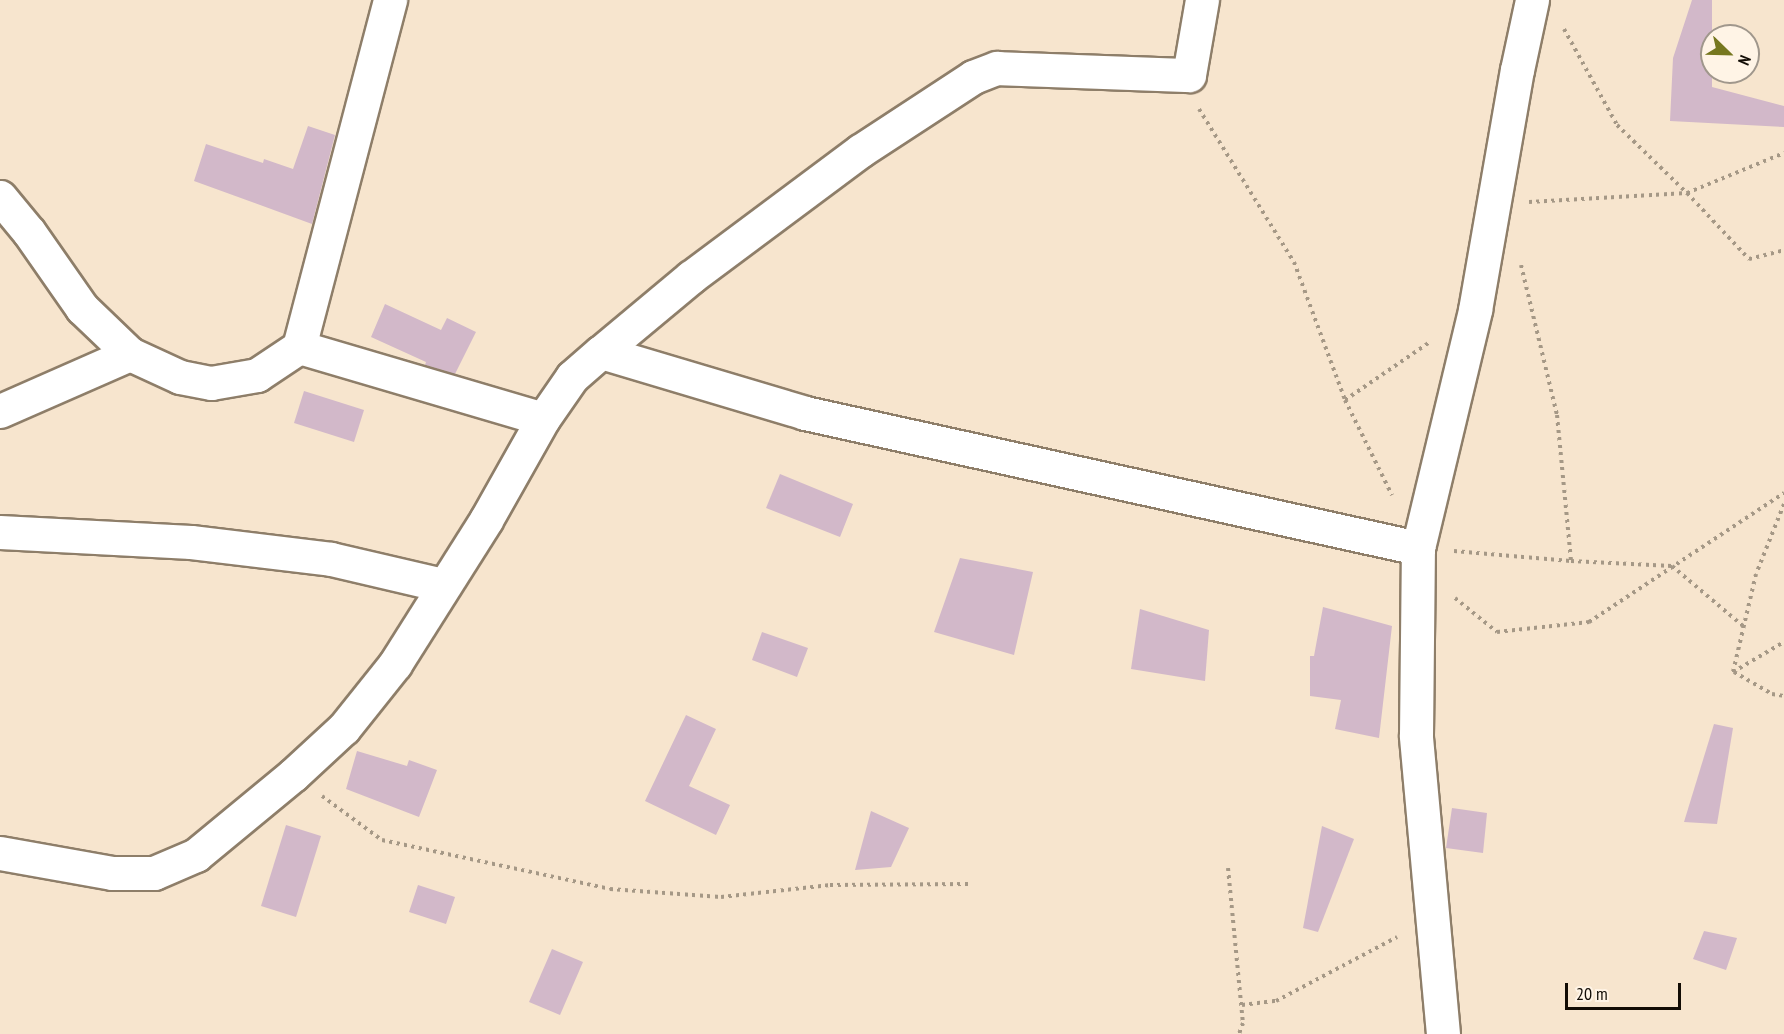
<!DOCTYPE html>
<style>
body{margin:0}
#map{position:relative;width:1784px;height:1034px;overflow:hidden;background:#f7e5ce;font-family:"PT Sans Narrow",sans-serif}
div>[style]{position:absolute}
.building>*{inset:0;background:#d2b8c9}
.path>*{height:4px;margin-top:-2px;transform-origin:0;background:repeating-linear-gradient(90deg,#a59886 0 3px,transparent 0 7.5px)}
.roads{filter:drop-shadow(2px 0 #8e7e69) drop-shadow(-2px 0 #8e7e69) drop-shadow(0 2px #8e7e69) drop-shadow(0 -2px #8e7e69)}
.minor>*{height:33px;margin:-16.5px;padding:0 16.5px;transform-origin:16.5px;border-radius:16.5px;background:#fff}
span{translate:-50% -50%;white-space:nowrap;text-align:center;line-height:1.15;-webkit-text-stroke:6px #fff4e6;paint-order:stroke}
.north{position:absolute;left:1700px;top:24px;width:60px;height:60px;box-sizing:border-box;background:#fff4e6;border:2px solid #a0978c;border-radius:50%;rotate:113deg;font-size:16px;font-weight:700;line-height:24px;text-align:center;color:#120c05}
.north::after{content:'';display:block;margin:auto;width:21px;height:27px;background:#76771f;clip-path:polygon(50% 0,100% 100%,50% 72%,0 100%)}
.scale{position:absolute;left:1565px;top:983px;width:116px;height:27px;box-sizing:border-box;border:3px solid #120c05;border-top:0;padding-left:8px;font-size:18px;line-height:21px;white-space:nowrap;color:#120c05;-webkit-text-stroke:4px #fff4e6;paint-order:stroke}
</style>
<div id="map">
<div class="building">
<div style="clip-path:polygon(1692px 0,1712px 0,1712px 87px,1784px 106px,1784px 127px,1670px 121px,1673px 58px)"></div>
<div style="clip-path:polygon(308px 126px,335px 135px,312px 224px,194px 181px,206px 144px,263px 163px,264px 159px,293px 169px)"></div>
<div style="clip-path:polygon(385px 304px,441px 330px,447px 318px,476px 332px,455px 374px,425px 365px,426px 362px,371px 337px)"></div>
<div style="clip-path:polygon(304px 391px,364px 410px,354px 442px,294px 423px)"></div>
<div style="clip-path:polygon(780px 474px,853px 504px,840px 537px,766px 508px)"></div>
<div style="clip-path:polygon(960px 558px,1033px 572px,1014px 655px,934px 632px)"></div>
<div style="clip-path:polygon(1323px 607px,1392px 626px,1379px 738px,1335px 729px,1341px 700px,1310px 696px,1310px 656px,1314px 656px)"></div>
<div style="clip-path:polygon(1140px 609px,1209px 630px,1205px 681px,1131px 669px)"></div>
<div style="clip-path:polygon(762px 632px,808px 648px,797px 677px,752px 660px)"></div>
<div style="clip-path:polygon(686px 715px,716px 729px,689px 786px,730px 805px,716px 835px,645px 801px)"></div>
<div style="clip-path:polygon(1714px 724px,1733px 728px,1717px 824px,1684px 822px)"></div>
<div style="clip-path:polygon(357px 751px,407px 766px,409px 760px,437px 770px,419px 817px,346px 789px)"></div>
<div style="clip-path:polygon(1452px 808px,1487px 813px,1483px 853px,1446px 848px)"></div>
<div style="clip-path:polygon(871px 811px,909px 828px,891px 867px,855px 870px)"></div>
<div style="clip-path:polygon(286px 825px,321px 836px,296px 917px,261px 906px)"></div>
<div style="clip-path:polygon(1322px 826px,1354px 839px,1318px 932px,1303px 928px)"></div>
<div style="clip-path:polygon(418px 885px,455px 897px,446px 924px,409px 912px)"></div>
<div style="clip-path:polygon(1704px 931px,1737px 938px,1726px 970px,1693px 959px)"></div>
<div style="clip-path:polygon(552px 949px,583px 962px,560px 1015px,529px 1002px)"></div>
</div>
<div class="path">
<div style="left:1564px;top:29px;width:110px;rotate:61.1deg"></div>
<div style="left:1617px;top:125px;width:98px;rotate:44.2deg"></div>
<div style="left:1687px;top:193px;width:91px;rotate:46.8deg"></div>
<div style="left:1749px;top:259px;width:36px;rotate:-14deg"></div>
<div style="left:1199px;top:109px;width:180px;rotate:58.2deg"></div>
<div style="left:1294px;top:262px;width:147px;rotate:69.7deg"></div>
<div style="left:1345px;top:400px;width:106px;rotate:63.7deg"></div>
<div style="left:1529px;top:202px;width:158px;rotate:-3.3deg"></div>
<div style="left:1687px;top:193px;width:105px;rotate:-22.4deg"></div>
<div style="left:1521px;top:265px;width:154px;rotate:76.5deg"></div>
<div style="left:1557px;top:415px;width:147px;rotate:84.5deg"></div>
<div style="left:1571px;top:561px;width:101px;rotate:2.8deg"></div>
<div style="left:1672px;top:566px;width:93px;rotate:40.2deg"></div>
<div style="left:1345px;top:400px;width:103px;rotate:-34.3deg"></div>
<div style="left:1784px;top:504px;width:75px;rotate:111.8deg"></div>
<div style="left:1756px;top:574px;width:101px;rotate:103.2deg"></div>
<div style="left:1733px;top:672px;width:59px;rotate:-30.5deg"></div>
<div style="left:1454px;top:551px;width:117px;rotate:4.9deg"></div>
<div style="left:1455px;top:598px;width:54px;rotate:39deg"></div>
<div style="left:1497px;top:632px;width:93px;rotate:-6.2deg"></div>
<div style="left:1589px;top:622px;width:234px;rotate:-33.5deg"></div>
<div style="left:1734px;top:672px;width:44px;rotate:30.1deg"></div>
<div style="left:1772px;top:694px;width:12px;rotate:9deg"></div>
<div style="left:322px;top:796px;width:74px;rotate:36.3deg"></div>
<div style="left:382px;top:840px;width:233px;rotate:12.1deg"></div>
<div style="left:610px;top:889px;width:111px;rotate:4.1deg"></div>
<div style="left:721px;top:897px;width:110px;rotate:-6.3deg"></div>
<div style="left:830px;top:885px;width:139px;rotate:-0.4deg"></div>
<div style="left:1228px;top:868px;width:156px;rotate:84.5deg"></div>
<div style="left:1243px;top:1023px;width:12px;rotate:110deg"></div>
<div style="left:1242px;top:1005px;width:34px;rotate:-7deg"></div>
<div style="left:1276px;top:1001px;width:137px;rotate:-27.9deg"></div>
</div>
<div class="roads">
<div class="minor">
<div style="left:0;top:197px;width:45px;rotate:50.4deg"></div>
<div style="left:29px;top:232px;width:93px;rotate:55.1deg"></div>
<div style="left:82px;top:308px;width:66px;rotate:43.8deg"></div>
<div style="left:130px;top:354px;width:55px;rotate:24.7deg"></div>
<div style="left:180px;top:377px;width:32px;rotate:11deg"></div>
<div style="left:211px;top:383px;width:47px;rotate:-9.9deg"></div>
<div style="left:257px;top:375px;width:50px;rotate:-33.7deg"></div>
<div style="left:299px;top:347px;width:254px;rotate:16.4deg"></div>
<div style="left:299px;top:347px;width:359px;rotate:-75.3deg"></div>
<div style="left:601px;top:352px;width:213px;rotate:16.6deg"></div>
<div style="left:805px;top:413px;width:628px;rotate:12.42deg"></div>
<div style="left:0;top:411px;width:142px;rotate:-23.7deg"></div>
<div style="left:0;top:532px;width:191px;rotate:3deg"></div>
<div style="left:191px;top:542px;width:141px;rotate:6.9deg"></div>
<div style="left:331px;top:559px;width:115px;rotate:13.1deg"></div>
<div style="left:0;top:853px;width:114px;rotate:10.1deg"></div>
<div style="left:112px;top:873px;width:42px"></div>
<div style="left:154px;top:873px;width:46px;rotate:-23.2deg"></div>
<div style="left:196px;top:855px;width:126px;rotate:-39.5deg"></div>
<div style="left:293px;top:775px;width:69px;rotate:-42.7deg"></div>
<div style="left:344px;top:728px;width:82px;rotate:-51.4deg"></div>
<div style="left:395px;top:664px;width:170px;rotate:-57.7deg"></div>
<div style="left:486px;top:520px;width:116px;rotate:-60.6deg"></div>
<div style="left:543px;top:419px;width:51px;rotate:-55.4deg"></div>
<div style="left:572px;top:377px;width:38px;rotate:-41deg"></div>
<div style="left:601px;top:352px;width:117px;rotate:-39.8deg"></div>
<div style="left:691px;top:277px;width:211px;rotate:-36.7deg"></div>
<div style="left:860px;top:151px;width:135px;rotate:-33.2deg"></div>
<div style="left:973px;top:77px;width:26px;rotate:-21deg"></div>
<div style="left:997px;top:68px;width:192px;rotate:2.1deg"></div>
<div style="left:1189px;top:75px;width:76px;rotate:-80.2deg"></div>
<div style="left:1443px;top:1034px;width:300px;rotate:-95.2deg"></div>
<div style="left:1416px;top:735px;width:187px;rotate:-89.4deg"></div>
<div style="left:1418px;top:548px;width:245px;rotate:-76.5deg"></div>
<div style="left:1475px;top:310px;width:244px;rotate:-80.1deg"></div>
<div style="left:1517px;top:70px;width:72px;rotate:-77.9deg"></div>
</div>
</div>
<div class="north">N</div>
<div class="scale">20 m</div>
</div>
